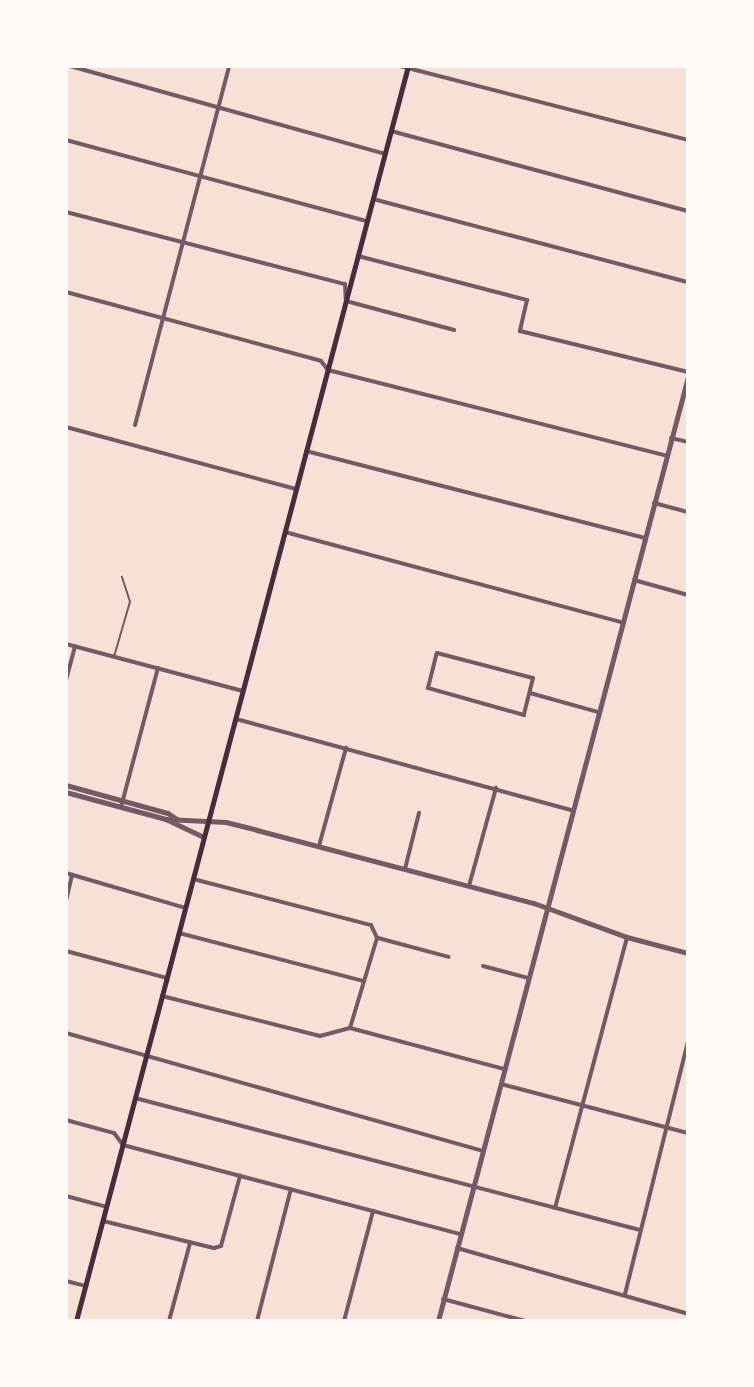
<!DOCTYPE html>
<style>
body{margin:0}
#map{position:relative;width:754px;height:1387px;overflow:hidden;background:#f7e1d7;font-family:"Fira Sans Condensed",sans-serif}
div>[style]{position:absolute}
.service>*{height:1.5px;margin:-0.75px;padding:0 0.75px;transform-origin:0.75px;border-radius:0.75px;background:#755966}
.minor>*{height:4px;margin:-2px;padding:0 2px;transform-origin:2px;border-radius:2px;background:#755966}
.tertiary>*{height:4.5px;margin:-2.25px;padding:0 2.25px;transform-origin:2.25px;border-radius:2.25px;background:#755966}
.secondary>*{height:4.5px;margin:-2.25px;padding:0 2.25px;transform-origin:2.25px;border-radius:2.25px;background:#4a2c40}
span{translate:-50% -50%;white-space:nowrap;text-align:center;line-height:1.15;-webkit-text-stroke:4.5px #fffaf5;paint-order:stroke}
.frame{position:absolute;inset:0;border:68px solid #fffaf5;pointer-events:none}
</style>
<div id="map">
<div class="service">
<div style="left:114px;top:657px;width:57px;rotate:-73.8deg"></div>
<div style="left:130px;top:602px;width:26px;rotate:-108deg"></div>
</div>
<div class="minor">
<div style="left:70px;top:66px;width:327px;rotate:15.6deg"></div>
<div style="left:400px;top:66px;width:297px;rotate:14.4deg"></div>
<div style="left:391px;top:131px;width:308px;rotate:15.1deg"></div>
<div style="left:66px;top:140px;width:312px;rotate:15.1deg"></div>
<div style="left:373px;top:199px;width:326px;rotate:14.8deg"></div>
<div style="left:66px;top:212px;width:288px;rotate:14.5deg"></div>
<div style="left:345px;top:284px;width:17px;rotate:87deg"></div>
<div style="left:346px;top:301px;width:112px;rotate:15deg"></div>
<div style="left:358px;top:256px;width:175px;rotate:14.6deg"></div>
<div style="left:527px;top:300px;width:32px;rotate:103deg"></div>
<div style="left:520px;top:331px;width:173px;rotate:13.7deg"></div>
<div style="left:66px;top:292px;width:264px;rotate:15.1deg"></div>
<div style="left:321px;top:361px;width:11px;rotate:52deg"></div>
<div style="left:328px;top:370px;width:350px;rotate:14.2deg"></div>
<div style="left:135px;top:425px;width:371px;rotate:-75.3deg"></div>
<div style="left:66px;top:427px;width:238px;rotate:15.1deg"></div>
<div style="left:671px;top:438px;width:17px;rotate:13deg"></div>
<div style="left:306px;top:451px;width:350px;rotate:14.4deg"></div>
<div style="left:654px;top:503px;width:35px;rotate:15deg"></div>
<div style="left:285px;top:532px;width:349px;rotate:15deg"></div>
<div style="left:634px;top:580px;width:56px;rotate:15.5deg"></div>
<div style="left:66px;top:644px;width:183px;rotate:14.9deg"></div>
<div style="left:437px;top:653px;width:99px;rotate:14.6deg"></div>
<div style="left:533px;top:678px;width:38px;rotate:104deg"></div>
<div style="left:524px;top:715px;width:100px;rotate:-164.3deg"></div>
<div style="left:428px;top:688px;width:36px;rotate:-76deg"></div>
<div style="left:66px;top:680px;width:35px;rotate:-75deg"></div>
<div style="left:688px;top:680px;width:12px;rotate:90deg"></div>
<div style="left:530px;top:693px;width:71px;rotate:15.6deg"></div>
<div style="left:236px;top:719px;width:348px;rotate:15.2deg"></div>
<div style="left:121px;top:807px;width:144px;rotate:-75.1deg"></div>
<div style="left:319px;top:846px;width:102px;rotate:-74.6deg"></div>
<div style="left:405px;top:869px;width:58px;rotate:-76deg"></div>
<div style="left:66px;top:873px;width:125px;rotate:16.3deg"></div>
<div style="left:193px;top:879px;width:184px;rotate:14.5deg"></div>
<div style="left:371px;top:925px;width:14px;rotate:65deg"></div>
<div style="left:377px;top:938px;width:94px;rotate:106.7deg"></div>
<div style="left:469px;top:886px;width:102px;rotate:-74.6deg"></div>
<div style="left:66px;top:901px;width:27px;rotate:-77deg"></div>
<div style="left:179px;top:933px;width:190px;rotate:14.6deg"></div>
<div style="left:378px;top:938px;width:73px;rotate:15deg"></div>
<div style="left:66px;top:951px;width:105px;rotate:15deg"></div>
<div style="left:483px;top:966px;width:47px;rotate:14.9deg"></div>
<div style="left:162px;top:996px;width:163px;rotate:14.2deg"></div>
<div style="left:320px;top:1036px;width:31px;rotate:-15deg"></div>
<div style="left:350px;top:1028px;width:159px;rotate:14.9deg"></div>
<div style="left:66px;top:1033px;width:432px;rotate:15.8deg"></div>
<div style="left:501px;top:1084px;width:193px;rotate:14.7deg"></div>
<div style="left:135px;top:1098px;width:522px;rotate:14.65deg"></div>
<div style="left:66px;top:1120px;width:50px;rotate:15.2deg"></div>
<div style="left:114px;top:1133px;width:15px;rotate:53deg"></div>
<div style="left:123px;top:1145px;width:349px;rotate:14.8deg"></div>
<div style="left:66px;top:1196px;width:42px;rotate:15deg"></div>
<div style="left:555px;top:1208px;width:280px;rotate:-75.1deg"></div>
<div style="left:103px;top:1221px;width:114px;rotate:13.7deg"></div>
<div style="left:214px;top:1248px;width:7px;rotate:-16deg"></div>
<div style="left:221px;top:1246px;width:73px;rotate:-74.8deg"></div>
<div style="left:457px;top:1248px;width:240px;rotate:15.9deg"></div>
<div style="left:66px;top:1281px;width:21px;rotate:14deg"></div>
<div style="left:625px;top:1294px;width:260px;rotate:-76deg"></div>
<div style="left:443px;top:1299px;width:85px;rotate:15deg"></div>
<div style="left:169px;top:1321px;width:81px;rotate:-74.9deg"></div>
<div style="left:257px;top:1321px;width:136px;rotate:-75.6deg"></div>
<div style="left:344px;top:1321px;width:114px;rotate:-75.2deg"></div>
</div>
<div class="tertiary">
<div style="left:66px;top:785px;width:106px;rotate:15.4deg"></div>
<div style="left:168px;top:813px;width:11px;rotate:34deg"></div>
<div style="left:66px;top:792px;width:104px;rotate:15.1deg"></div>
<div style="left:166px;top:819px;width:60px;rotate:2.9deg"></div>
<div style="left:226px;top:822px;width:32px;rotate:14deg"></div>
<div style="left:257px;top:830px;width:286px;rotate:14.8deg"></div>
<div style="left:534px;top:903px;width:99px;rotate:20.1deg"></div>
<div style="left:627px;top:937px;width:63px;rotate:14.7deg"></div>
<div style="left:166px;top:819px;width:42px;rotate:25.3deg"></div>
<div style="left:438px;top:1321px;width:977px;rotate:-75.17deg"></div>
</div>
<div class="secondary">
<div style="left:76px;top:1321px;width:1298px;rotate:-75.18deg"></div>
</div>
<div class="frame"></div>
</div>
